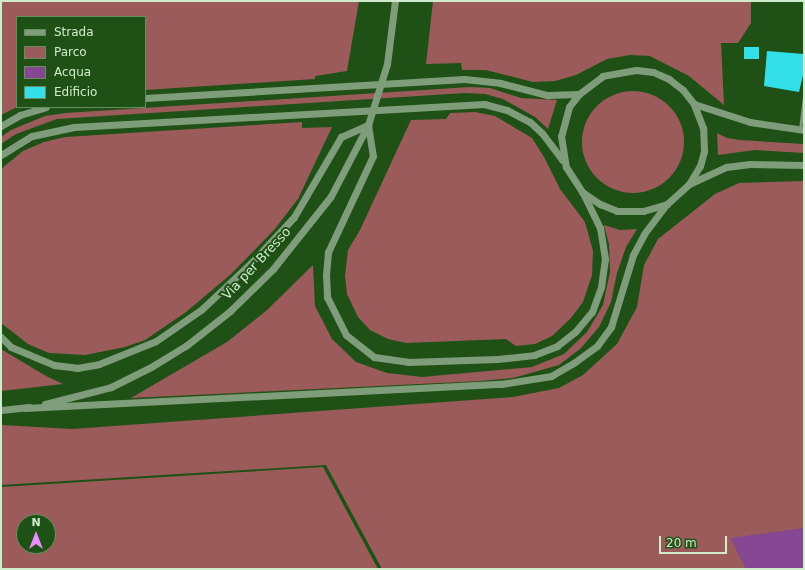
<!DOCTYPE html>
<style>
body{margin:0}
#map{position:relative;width:805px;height:570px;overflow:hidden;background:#1f5116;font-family:"DejaVu Sans",sans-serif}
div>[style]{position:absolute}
.green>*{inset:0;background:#9b5b5a}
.round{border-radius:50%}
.water>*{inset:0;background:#854791}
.building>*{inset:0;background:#33e0e9}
.service>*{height:3px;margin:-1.5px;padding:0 1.5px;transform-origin:1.5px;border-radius:1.5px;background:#809d7b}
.tertiary>*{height:7px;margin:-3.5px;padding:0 3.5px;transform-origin:3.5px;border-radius:3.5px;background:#809d7b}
.tertiary-bridge>*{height:7px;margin:-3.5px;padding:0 3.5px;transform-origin:3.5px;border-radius:3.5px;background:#809d7b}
span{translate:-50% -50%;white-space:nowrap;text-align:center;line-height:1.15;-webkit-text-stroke:4px #1f5116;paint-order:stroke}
.street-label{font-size:13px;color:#d1eccc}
.frame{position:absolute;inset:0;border:2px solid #d1eccc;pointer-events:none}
.legend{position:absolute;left:16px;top:16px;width:130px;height:92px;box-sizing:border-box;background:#1f5116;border:1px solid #668f5f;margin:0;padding:5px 7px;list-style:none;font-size:12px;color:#d1eccc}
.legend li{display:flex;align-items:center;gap:8px;height:20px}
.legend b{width:20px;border:1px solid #668f5f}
.north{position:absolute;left:16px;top:514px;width:40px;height:40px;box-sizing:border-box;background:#1f5116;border:1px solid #668f5f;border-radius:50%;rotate:0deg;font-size:11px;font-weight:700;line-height:16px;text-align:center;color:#d1eccc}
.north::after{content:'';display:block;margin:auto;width:14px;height:18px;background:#ea8dfd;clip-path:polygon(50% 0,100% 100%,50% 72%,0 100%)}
.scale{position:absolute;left:659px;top:536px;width:68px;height:18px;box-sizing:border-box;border:2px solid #d1eccc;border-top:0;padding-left:5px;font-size:12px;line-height:14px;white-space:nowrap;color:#d1eccc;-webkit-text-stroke:3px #1f5116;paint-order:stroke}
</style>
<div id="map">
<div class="green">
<div style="clip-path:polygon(1px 1px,359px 1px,347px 71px,315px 76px,315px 79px,145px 90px,145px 17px,17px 17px,17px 107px,1px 115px)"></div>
<div style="clip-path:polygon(433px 1px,751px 1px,751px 23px,738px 43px,721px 43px,724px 105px,689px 76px,650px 56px,630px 55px,607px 59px,576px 75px,555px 81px,533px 82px,486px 70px,462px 70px,461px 63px,426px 64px)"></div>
<div style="clip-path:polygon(470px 87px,490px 88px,521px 98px,557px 100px,548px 129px,535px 117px,503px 99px,485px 94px,465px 93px,57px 119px,16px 134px,1px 144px,1px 137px,11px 130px,45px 116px,66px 113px)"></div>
<div class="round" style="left:582px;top:91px;width:102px;height:102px"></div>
<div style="clip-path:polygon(475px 112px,495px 116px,532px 138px,544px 157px,560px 189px,585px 222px,593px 251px,592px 275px,583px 302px,571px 318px,552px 336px,535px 344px,516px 346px,506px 339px,406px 343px,388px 339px,370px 330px,358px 317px,347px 294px,345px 276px,348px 250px,360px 230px,411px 120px,446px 119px,450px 113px)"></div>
<div style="clip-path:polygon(302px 122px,302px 128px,332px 127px,298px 199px,274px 230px,230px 275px,186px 312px,145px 340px,125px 347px,85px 355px,49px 353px,28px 344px,1px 323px,1px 169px,23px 151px,44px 142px,65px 137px)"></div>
<div style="clip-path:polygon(717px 133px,727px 138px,740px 140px,804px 144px,804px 153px,755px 150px,718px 155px)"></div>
<div style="clip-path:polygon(804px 181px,804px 569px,382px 569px,326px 465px,1px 485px,1px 425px,72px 429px,513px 397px,559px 388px,583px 375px,617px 344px,637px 307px,644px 265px,658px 239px,715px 194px,739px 183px)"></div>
<div style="clip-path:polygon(604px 225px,620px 230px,637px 229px,626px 247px,617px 273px,611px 302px,599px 327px,581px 348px,559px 365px,513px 378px,481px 381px,131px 398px,227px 342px,266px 311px,313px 265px,315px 306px,332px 339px,356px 362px,387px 373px,422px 377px,532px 367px,564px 354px,587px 332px,603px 305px,610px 272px,609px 244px)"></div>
<div style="clip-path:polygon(1px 349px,46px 376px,63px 384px,1px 391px)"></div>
<div style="clip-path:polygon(evenodd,323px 467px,378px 569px,1px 569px,1px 487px,323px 467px,24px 522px,48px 522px,48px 546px,24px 546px,24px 522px)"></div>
</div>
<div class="water">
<div style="clip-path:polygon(804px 528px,804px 569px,746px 569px,730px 538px)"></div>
</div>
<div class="building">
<div style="clip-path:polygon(744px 47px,759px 47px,759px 59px,744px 59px)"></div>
<div style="clip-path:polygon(767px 51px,804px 54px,804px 71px,799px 92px,764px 86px)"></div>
</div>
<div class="service">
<div style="left:800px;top:129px;width:32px;rotate:-83deg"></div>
</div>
<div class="tertiary">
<div style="left:387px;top:64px;width:64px;rotate:-82.8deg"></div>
<div style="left:145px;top:98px;width:320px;rotate:-3.4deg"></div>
<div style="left:464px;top:79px;width:36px;rotate:6deg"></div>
<div style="left:500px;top:83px;width:49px;rotate:14.3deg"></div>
<div style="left:547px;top:95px;width:32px;rotate:-2deg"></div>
<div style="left:694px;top:104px;width:59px;rotate:17.8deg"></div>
<div style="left:750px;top:122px;width:55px;rotate:8.4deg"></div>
<div style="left:368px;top:125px;width:31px;rotate:81deg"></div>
<div style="left:373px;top:156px;width:106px;rotate:115.1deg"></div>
<div style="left:328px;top:252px;width:23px;rotate:95deg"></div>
<div style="left:326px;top:275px;width:22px;rotate:87deg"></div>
<div style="left:327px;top:297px;width:42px;rotate:63.4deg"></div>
<div style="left:346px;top:335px;width:36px;rotate:38deg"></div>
<div style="left:374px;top:357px;width:34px;rotate:8deg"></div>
<div style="left:408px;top:362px;width:89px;rotate:-1.9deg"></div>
<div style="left:497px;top:359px;width:37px;rotate:-6deg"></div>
<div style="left:534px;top:355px;width:25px;rotate:-21deg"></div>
<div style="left:557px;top:346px;width:23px;rotate:-38deg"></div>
<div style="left:575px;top:332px;width:26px;rotate:-50deg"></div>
<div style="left:592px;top:312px;width:27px;rotate:-70deg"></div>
<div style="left:601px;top:287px;width:28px;rotate:-82deg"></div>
<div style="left:605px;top:259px;width:31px;rotate:-99deg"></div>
<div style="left:600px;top:228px;width:39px;rotate:-116deg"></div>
<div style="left:1px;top:126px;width:22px;rotate:-30deg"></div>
<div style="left:20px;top:115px;width:27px;rotate:-17deg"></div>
<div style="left:1px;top:155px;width:36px;rotate:-32deg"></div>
<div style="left:32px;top:136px;width:43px;rotate:-12.1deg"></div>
<div style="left:74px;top:127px;width:411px;rotate:-3.2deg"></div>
<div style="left:484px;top:104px;width:24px;rotate:15deg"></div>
<div style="left:507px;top:110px;width:26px;rotate:28deg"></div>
<div style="left:530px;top:122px;width:16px;rotate:43deg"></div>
<div style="left:542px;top:133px;width:34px;rotate:53deg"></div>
<div style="left:689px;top:184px;width:41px;rotate:-24.7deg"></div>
<div style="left:726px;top:167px;width:24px;rotate:-7deg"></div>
<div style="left:750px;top:164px;width:54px;rotate:1.1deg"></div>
<div style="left:1px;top:337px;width:14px;rotate:45deg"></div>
<div style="left:11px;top:347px;width:47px;rotate:22.7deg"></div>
<div style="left:54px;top:365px;width:23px;rotate:7deg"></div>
<div style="left:77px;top:368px;width:22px;rotate:-10deg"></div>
<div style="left:99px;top:364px;width:61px;rotate:-22deg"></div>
<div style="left:156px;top:341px;width:56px;rotate:-34.8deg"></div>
<div style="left:202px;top:309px;width:67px;rotate:-43.2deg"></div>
<div style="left:251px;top:263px;width:63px;rotate:-46.9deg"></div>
<div style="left:294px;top:217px;width:93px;rotate:-59.6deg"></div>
<div style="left:341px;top:137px;width:30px;rotate:-24deg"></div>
<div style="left:45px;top:404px;width:68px;rotate:-14.4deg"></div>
<div style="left:111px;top:387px;width:45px;rotate:-26.6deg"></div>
<div style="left:151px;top:367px;width:42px;rotate:-31.4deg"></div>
<div style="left:187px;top:345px;width:55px;rotate:-38.3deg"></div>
<div style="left:230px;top:311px;width:60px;rotate:-44.3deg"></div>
<div style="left:273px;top:269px;width:93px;rotate:-51.5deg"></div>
<div style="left:331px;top:196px;width:80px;rotate:-62.5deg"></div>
<div style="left:25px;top:408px;width:477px;rotate:-2.9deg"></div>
<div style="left:501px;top:384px;width:51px;rotate:-9.1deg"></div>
<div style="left:551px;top:376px;width:28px;rotate:-30deg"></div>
<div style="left:575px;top:362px;width:27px;rotate:-36deg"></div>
<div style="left:597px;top:346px;width:24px;rotate:-54deg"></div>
<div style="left:611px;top:327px;width:75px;rotate:-73deg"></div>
<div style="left:633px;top:255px;width:24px;rotate:-62deg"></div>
<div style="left:644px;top:234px;width:38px;rotate:-53deg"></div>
<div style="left:667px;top:204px;width:30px;rotate:-42deg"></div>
<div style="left:689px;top:184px;width:21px;rotate:-59deg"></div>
<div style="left:700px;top:166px;width:16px;rotate:-75deg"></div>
<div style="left:704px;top:151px;width:23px;rotate:-92deg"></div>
<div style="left:703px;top:128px;width:26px;rotate:-111deg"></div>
<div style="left:694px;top:104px;width:18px;rotate:-128deg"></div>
<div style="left:683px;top:90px;width:18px;rotate:-142deg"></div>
<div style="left:669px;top:79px;width:17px;rotate:-156deg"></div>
<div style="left:653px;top:72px;width:17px;rotate:-173deg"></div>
<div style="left:636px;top:70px;width:34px;rotate:170deg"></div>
<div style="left:603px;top:76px;width:30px;rotate:143deg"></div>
<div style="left:579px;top:94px;width:16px;rotate:128deg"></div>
<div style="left:569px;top:107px;width:30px;rotate:105deg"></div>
<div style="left:561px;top:136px;width:31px;rotate:81deg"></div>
<div style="left:566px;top:167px;width:30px;rotate:57deg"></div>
<div style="left:582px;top:192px;width:22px;rotate:34deg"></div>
<div style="left:600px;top:204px;width:18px;rotate:22deg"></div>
<div style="left:617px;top:211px;width:26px"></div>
<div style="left:643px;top:211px;width:25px;rotate:-16deg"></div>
<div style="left:1px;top:410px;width:28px;rotate:-6deg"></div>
</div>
<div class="tertiary-bridge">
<div style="left:368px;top:125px;width:64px;rotate:-72.7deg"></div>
</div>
<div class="street-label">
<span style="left:257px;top:264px;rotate:-47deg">Via per Bresso</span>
</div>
<div class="frame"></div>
<ul class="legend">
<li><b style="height:5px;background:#809d7b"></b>Strada</li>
<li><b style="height:11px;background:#9b5b5a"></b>Parco</li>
<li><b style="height:11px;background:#854791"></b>Acqua</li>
<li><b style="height:11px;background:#33e0e9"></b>Edificio</li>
</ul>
<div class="north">N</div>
<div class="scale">20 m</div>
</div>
